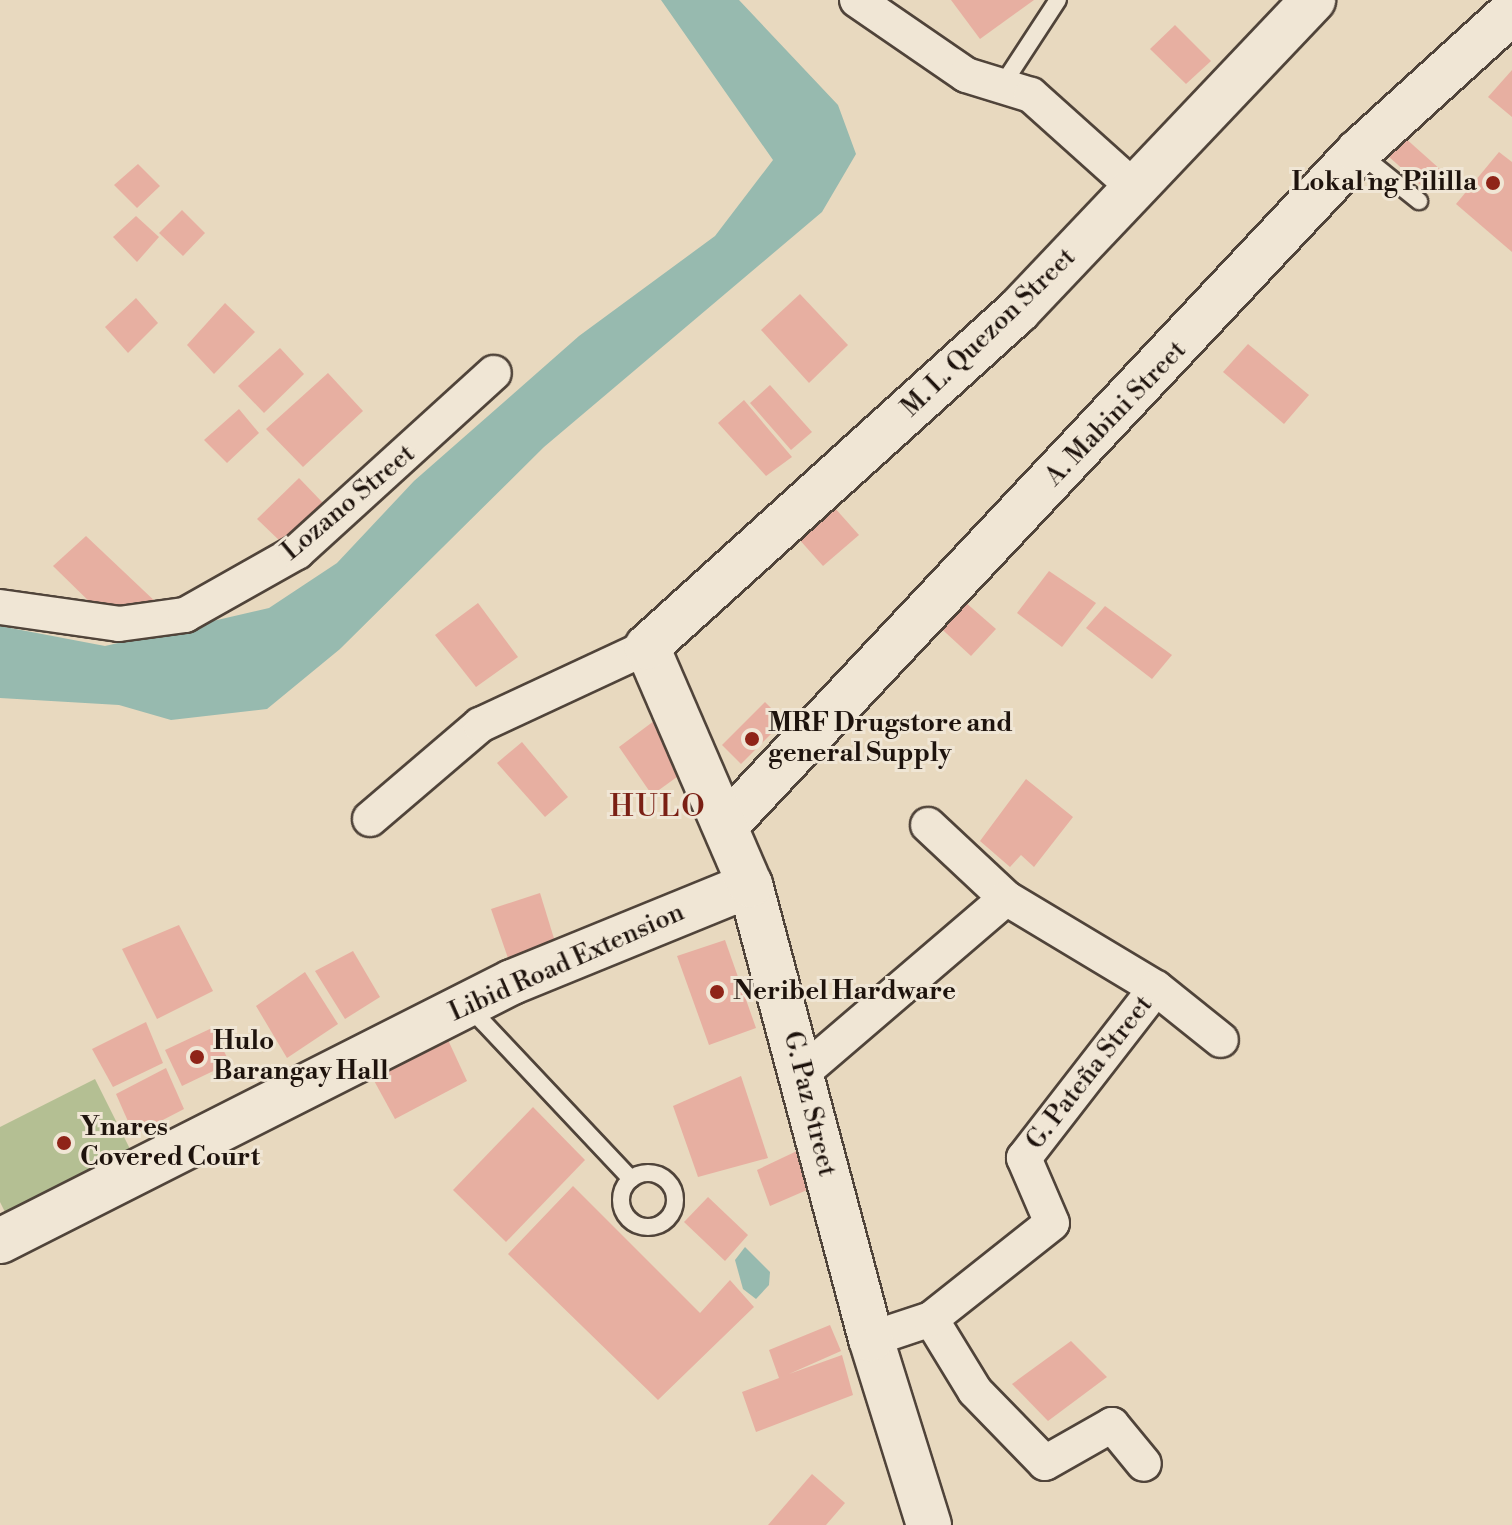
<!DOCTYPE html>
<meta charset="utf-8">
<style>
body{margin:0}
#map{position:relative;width:1512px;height:1525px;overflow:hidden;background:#e8d9bf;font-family:"Libre Bodoni",serif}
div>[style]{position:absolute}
.green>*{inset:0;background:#b4bf93}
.water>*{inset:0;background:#97baaf}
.building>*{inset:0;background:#e7afa1}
.roads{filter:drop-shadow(2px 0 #50443a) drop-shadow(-2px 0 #50443a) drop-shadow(0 2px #50443a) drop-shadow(0 -2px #50443a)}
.lane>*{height:16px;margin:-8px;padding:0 8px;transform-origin:8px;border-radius:8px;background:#f0e6d5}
.lane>.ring{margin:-8px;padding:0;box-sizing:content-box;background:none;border:16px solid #f0e6d5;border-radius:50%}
.street>*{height:34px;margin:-17px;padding:0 17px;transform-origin:17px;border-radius:17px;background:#f0e6d5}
.secondary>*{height:44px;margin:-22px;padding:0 22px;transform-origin:22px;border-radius:22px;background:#f0e6d5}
.dots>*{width:22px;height:22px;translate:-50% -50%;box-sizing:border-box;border:4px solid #f0e6d5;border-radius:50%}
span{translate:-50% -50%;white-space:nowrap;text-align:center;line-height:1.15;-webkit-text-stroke:6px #f0e6d5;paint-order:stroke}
.poi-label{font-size:26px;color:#1e130d;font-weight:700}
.right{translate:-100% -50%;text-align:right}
.left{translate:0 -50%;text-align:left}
.street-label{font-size:26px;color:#1e130d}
.quarter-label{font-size:30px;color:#7a1f14;letter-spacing:2px}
</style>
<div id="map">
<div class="green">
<div style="clip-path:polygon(95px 1079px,135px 1159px,10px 1222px,0 1202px,0 1127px)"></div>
</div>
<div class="water">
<div style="clip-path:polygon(661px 0,739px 0,838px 105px,856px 154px,822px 212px,544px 447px,340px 649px,267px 709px,171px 720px,119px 705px,0 698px,0 626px,105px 646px,269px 608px,337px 563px,414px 481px,579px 336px,715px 236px,773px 160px)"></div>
<div style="clip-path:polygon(745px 1247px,770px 1272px,769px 1285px,756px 1299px,743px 1289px,735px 1260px)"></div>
</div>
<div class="building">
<div style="clip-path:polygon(951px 0,1034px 0,980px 39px)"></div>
<div style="clip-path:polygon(1175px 25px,1211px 61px,1186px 84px,1150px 49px)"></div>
<div style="clip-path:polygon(1512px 70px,1512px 117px,1488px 97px)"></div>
<div style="clip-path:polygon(1404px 137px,1441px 170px,1425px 189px,1388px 156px)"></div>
<div style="clip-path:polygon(1499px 152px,1512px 162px,1512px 252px,1456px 204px)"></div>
<div style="clip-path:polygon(138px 164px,160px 186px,137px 208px,114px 185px)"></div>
<div style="clip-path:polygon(182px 210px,205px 233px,183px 256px,159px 233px)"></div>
<div style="clip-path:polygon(136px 216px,159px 237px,137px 262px,113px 237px)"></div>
<div style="clip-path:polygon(800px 294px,848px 345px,809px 383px,761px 330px)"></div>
<div style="clip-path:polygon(136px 298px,158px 323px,128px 353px,105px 327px)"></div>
<div style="clip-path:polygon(225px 303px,255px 332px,214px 374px,187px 345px)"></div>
<div style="clip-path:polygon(1248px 344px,1309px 395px,1284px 424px,1223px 372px)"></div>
<div style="clip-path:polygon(280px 348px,304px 374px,264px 413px,238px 386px)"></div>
<div style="clip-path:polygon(328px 373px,363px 411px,303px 467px,266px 429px)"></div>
<div style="clip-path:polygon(770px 385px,812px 432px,791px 450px,750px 403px)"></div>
<div style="clip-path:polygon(744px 400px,792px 457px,766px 476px,718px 423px)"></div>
<div style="clip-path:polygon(239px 409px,259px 433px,227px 463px,204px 440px)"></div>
<div style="clip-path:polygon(299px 478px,324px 504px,283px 544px,257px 519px)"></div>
<div style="clip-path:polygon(825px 497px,859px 535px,823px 566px,789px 528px)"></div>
<div style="clip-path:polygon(86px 536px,160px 606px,100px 612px,53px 566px)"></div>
<div style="clip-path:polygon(1049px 571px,1096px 603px,1062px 647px,1017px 613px)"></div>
<div style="clip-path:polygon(957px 595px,996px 629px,971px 656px,933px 621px)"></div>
<div style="clip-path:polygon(478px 603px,518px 657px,476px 687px,435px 635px)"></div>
<div style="clip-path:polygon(1105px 606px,1172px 655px,1152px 679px,1086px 628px)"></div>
<div style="clip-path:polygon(765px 702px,784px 721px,741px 764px,722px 745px)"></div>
<div style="clip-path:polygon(654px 721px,688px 769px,652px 795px,619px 747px)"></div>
<div style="clip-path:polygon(522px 742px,568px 797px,545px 817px,497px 763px)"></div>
<div style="clip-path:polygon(1026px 779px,1073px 817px,1034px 867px,1021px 855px,1010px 867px,980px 841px)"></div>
<div style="clip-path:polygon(540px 893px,556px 945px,509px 961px,491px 909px)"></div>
<div style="clip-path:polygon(179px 925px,213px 991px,157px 1019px,122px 949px)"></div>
<div style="clip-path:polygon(725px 940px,756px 1028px,709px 1045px,677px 956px)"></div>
<div style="clip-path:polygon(353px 951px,380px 997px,345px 1019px,315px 971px)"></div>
<div style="clip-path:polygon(305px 972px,338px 1024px,287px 1058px,256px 1006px)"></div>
<div style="clip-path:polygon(146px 1022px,163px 1063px,113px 1087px,92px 1049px)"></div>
<div style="clip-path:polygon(442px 1027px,467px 1081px,395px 1119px,366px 1066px)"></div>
<div style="clip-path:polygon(212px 1028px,230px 1063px,182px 1086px,165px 1050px)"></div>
<div style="clip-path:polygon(166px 1068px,184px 1109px,134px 1135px,116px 1094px)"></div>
<div style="clip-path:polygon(741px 1076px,768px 1158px,698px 1177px,673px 1106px)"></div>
<div style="clip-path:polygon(533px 1107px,585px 1160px,506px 1242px,453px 1190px)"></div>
<div style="clip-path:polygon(799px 1150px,807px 1190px,770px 1206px,757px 1170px)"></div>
<div style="clip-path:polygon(573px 1186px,700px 1313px,730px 1280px,754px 1307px,658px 1400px,508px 1254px)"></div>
<div style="clip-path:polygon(708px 1197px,748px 1235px,725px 1261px,684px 1222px)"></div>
<div style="clip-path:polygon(830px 1325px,841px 1351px,789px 1374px,842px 1355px,853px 1395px,756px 1432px,742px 1392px,779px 1378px,769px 1350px)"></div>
<div style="clip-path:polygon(1071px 1341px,1107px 1377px,1048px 1421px,1012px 1384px)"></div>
<div style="clip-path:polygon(812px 1474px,845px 1503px,826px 1525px,768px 1525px)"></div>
</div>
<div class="roads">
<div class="lane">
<div style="left:1001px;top:87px;width:104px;rotate:-56.8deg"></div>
<div style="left:1359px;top:153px;width:77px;rotate:38.7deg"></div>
<div style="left:468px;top:1006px;width:238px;rotate:46.7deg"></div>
<div class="ring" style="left:621px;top:1173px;width:38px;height:38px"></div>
</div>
<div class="street">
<div style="left:857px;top:0;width:132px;rotate:34.5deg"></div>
<div style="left:966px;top:75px;width:68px;rotate:17.1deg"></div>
<div style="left:1031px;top:95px;width:142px;rotate:41.9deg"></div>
<div style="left:0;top:607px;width:120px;rotate:8.1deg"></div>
<div style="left:119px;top:624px;width:67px;rotate:-7.8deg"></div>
<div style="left:185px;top:615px;width:129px;rotate:-29.4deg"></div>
<div style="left:297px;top:552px;width:266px;rotate:-42.3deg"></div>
<div style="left:370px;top:819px;width:145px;rotate:-40.5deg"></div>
<div style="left:480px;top:725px;width:184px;rotate:-25deg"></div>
<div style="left:928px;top:825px;width:107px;rotate:43.1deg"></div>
<div style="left:1006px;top:898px;width:175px;rotate:31deg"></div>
<div style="left:1156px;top:988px;width:83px;rotate:38.7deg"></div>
<div style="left:801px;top:1074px;width:270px;rotate:-40.6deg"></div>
<div style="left:931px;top:1319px;width:84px;rotate:58.6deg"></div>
<div style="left:975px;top:1391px;width:100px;rotate:45.8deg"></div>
<div style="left:1045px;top:1463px;width:77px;rotate:-29.6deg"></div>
<div style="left:1112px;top:1425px;width:50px;rotate:50.6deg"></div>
<div style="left:871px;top:1339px;width:63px;rotate:-18.4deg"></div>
<div style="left:931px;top:1319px;width:154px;rotate:-38.4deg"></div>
<div style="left:1052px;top:1223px;width:71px;rotate:-113.3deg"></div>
<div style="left:1024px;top:1158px;width:215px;rotate:-52.2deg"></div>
</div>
<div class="secondary">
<div style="left:727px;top:824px;width:922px;rotate:-46.8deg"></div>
<div style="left:1358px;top:152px;width:208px;rotate:-42.3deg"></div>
<div style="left:0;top:1241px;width:574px;rotate:-26.83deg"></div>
<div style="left:512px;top:982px;width:257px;rotate:-22.2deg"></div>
<div style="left:929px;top:1525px;width:195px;rotate:-107.3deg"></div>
<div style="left:871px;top:1339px;width:470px;rotate:-104.9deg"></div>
<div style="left:750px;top:885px;width:259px;rotate:-113.4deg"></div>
<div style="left:647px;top:647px;width:501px;rotate:-42.17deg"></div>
<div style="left:1018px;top:311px;width:429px;rotate:-46.5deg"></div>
</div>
</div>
<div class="dots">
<div style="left:1493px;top:183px;background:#8f2418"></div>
<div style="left:752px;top:739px;background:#8f2418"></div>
<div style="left:717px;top:992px;background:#8f2418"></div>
<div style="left:197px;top:1057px;background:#8f2418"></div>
<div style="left:64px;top:1143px;background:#8f2418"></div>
</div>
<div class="poi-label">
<span class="right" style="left:1477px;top:183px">Lokal ng Pililla</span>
<span class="left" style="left:768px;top:739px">MRF Drugstore and<br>general Supply</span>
<span class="left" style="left:733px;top:992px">Neribel Hardware</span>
<span class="left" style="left:213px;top:1057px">Hulo<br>Barangay Hall</span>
<span class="left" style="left:80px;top:1143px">Ynares<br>Covered Court</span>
</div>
<div class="street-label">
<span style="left:989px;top:333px;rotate:-44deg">M. L. Quezon Street</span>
<span style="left:1116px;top:414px;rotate:-46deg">A. Mabini Street</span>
<span style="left:349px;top:503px;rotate:-40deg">Lozano Street</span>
<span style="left:567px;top:963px;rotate:-24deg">Libid Road Extension</span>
<span style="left:1090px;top:1073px;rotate:-52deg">G. Pateña Street</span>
<span style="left:809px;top:1104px;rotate:76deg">G. Paz Street</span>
</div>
<div class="quarter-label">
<span style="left:658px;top:807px">HULO</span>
</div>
</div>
